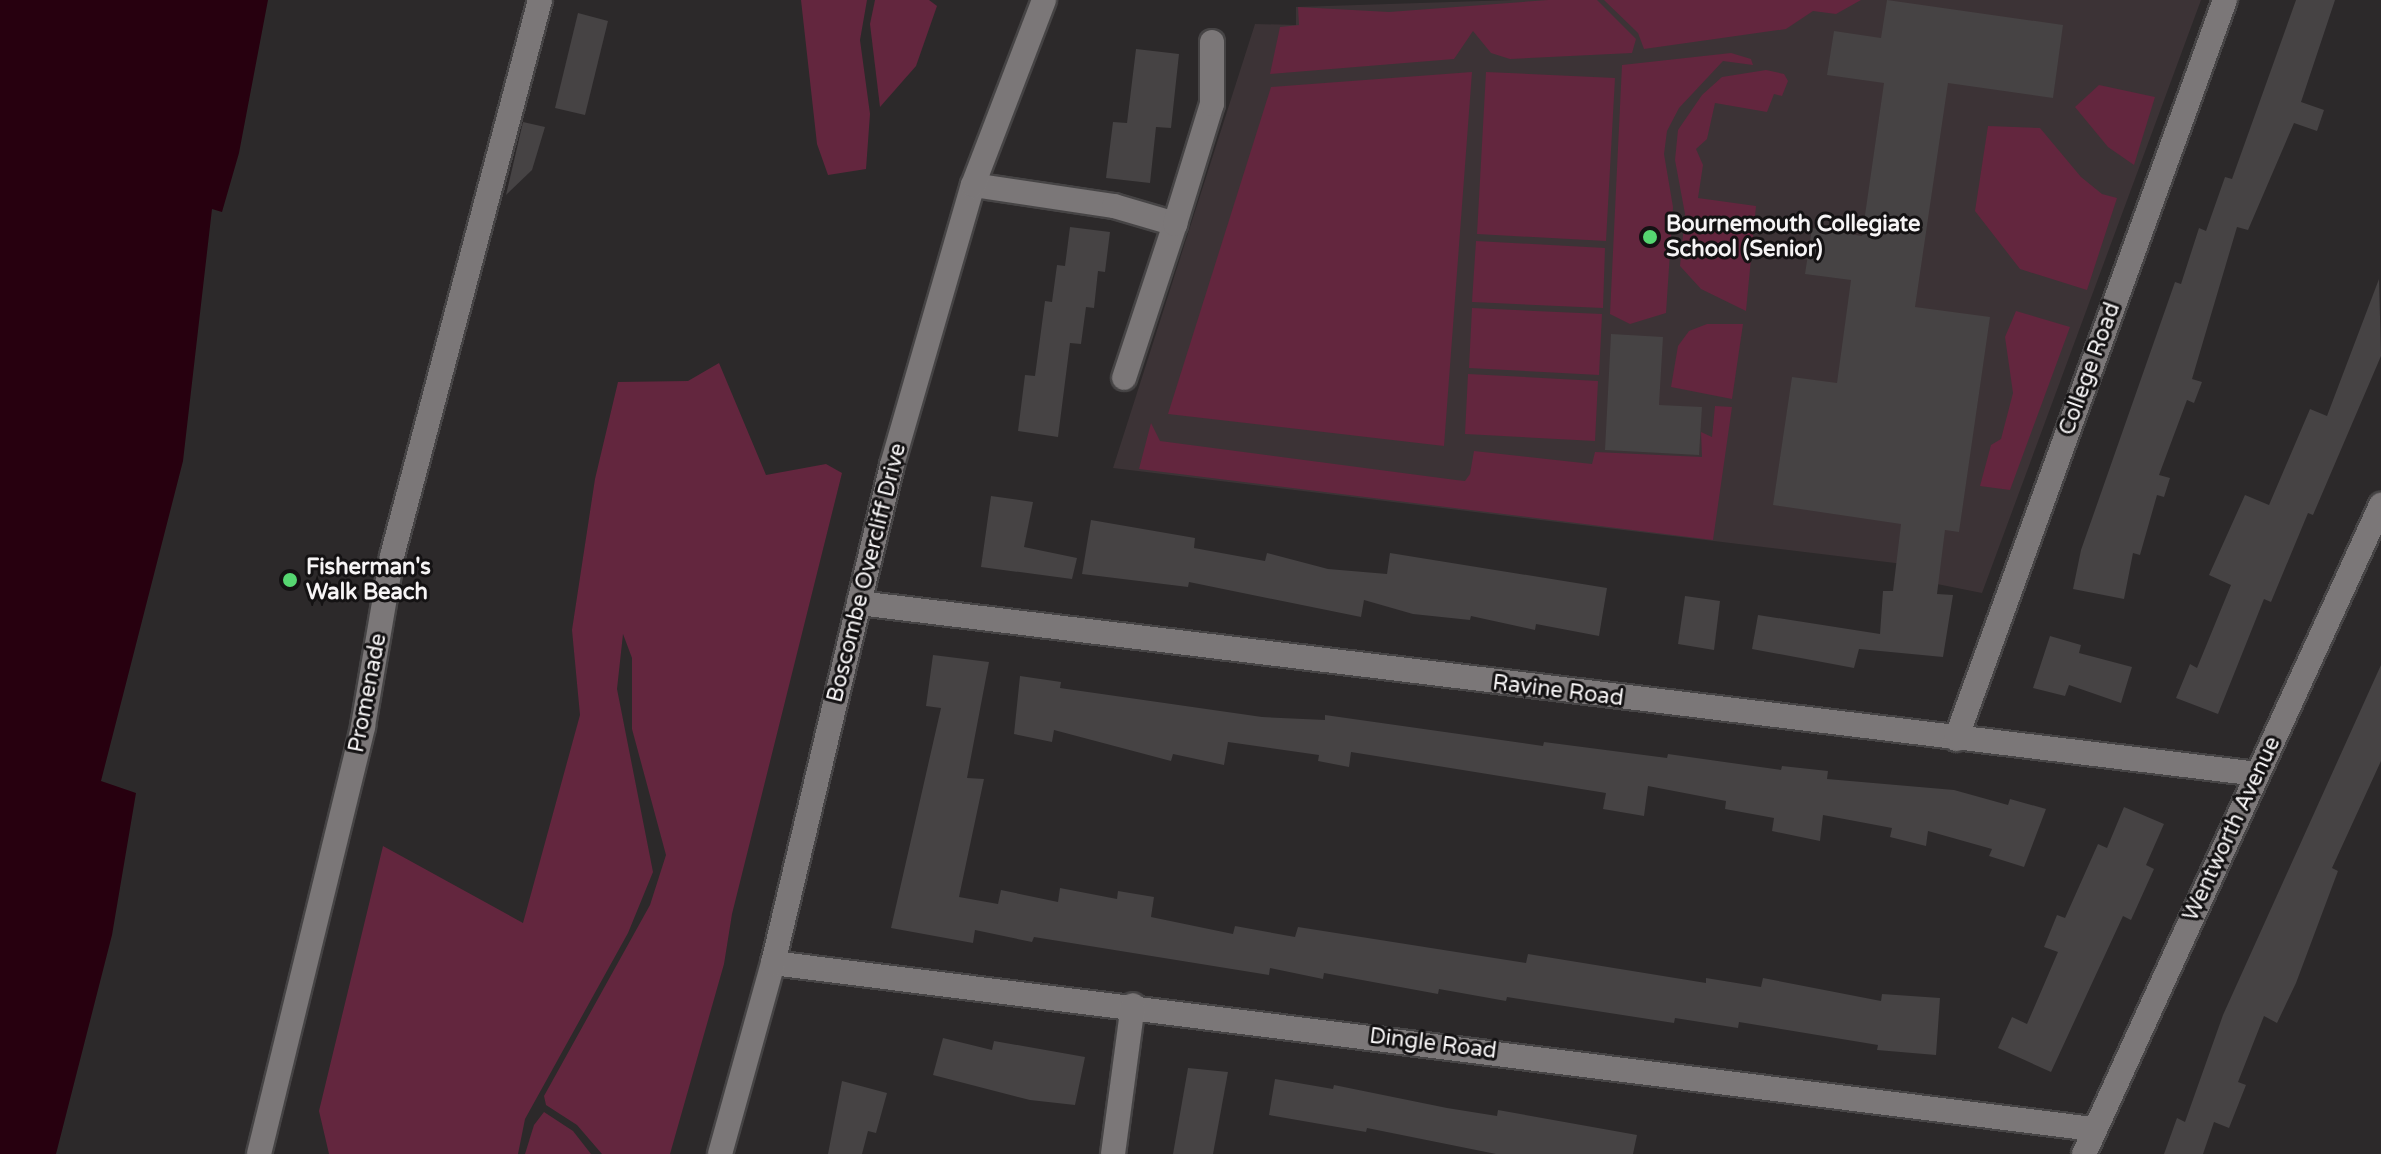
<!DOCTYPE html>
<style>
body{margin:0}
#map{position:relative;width:2381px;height:1154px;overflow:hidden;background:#2c292a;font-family:"Varela Round",sans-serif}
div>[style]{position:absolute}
.built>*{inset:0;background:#3c3336}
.green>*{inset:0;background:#63263e}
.water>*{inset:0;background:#27000f}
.building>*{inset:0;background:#464344}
.roads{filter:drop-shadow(2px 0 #464445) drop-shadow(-2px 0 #464445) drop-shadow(0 2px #464445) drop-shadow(0 -2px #464445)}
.street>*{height:24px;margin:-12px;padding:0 12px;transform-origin:12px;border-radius:12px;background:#7b7778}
.secondary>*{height:24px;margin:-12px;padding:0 12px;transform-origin:12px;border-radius:12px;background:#7b7778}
.dots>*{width:22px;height:22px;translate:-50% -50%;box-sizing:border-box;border:4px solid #141213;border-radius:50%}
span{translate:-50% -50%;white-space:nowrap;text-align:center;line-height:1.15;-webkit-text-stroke:6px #141213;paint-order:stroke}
.poi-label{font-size:22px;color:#f6f4f5;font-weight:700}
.left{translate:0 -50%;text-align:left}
.street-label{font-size:22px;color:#f6f4f5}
</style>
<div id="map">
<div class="built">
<div style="clip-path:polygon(1513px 0,2201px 0,1982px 593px,1927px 582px,1928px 567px,1113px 468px,1255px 24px,1296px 25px,1296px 7px)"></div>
</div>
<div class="green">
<div style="clip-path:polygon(801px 0,867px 0,860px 40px,870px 114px,866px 169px,828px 175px,817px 144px)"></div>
<div style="clip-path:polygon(875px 0,929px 0,937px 6px,916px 66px,880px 107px,870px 24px)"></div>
<div style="clip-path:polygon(1548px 0,1597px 0,1636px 39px,1632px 53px,1510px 59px,1491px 53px,1473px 31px,1454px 59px,1270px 74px,1280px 27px,1299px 25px,1298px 7px,1389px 12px)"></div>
<div style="clip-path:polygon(1604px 0,1861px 0,1836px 14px,1813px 11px,1786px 29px,1644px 49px,1638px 33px)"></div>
<div style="clip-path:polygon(1731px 53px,1751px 59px,1753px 65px,1723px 61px,1679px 108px,1667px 131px,1664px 154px,1673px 207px,1666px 313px,1630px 324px,1610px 314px,1622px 65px)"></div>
<div style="clip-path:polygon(1766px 70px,1784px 74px,1788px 81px,1782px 96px,1774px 94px,1767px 112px,1715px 103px,1707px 139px,1696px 149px,1703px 165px,1698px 198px,1756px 206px,1746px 311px,1701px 289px,1680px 266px,1685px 214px,1675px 160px,1678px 130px,1702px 95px,1722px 77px)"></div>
<div style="clip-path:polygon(1472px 72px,1444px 446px,1168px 414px,1271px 87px)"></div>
<div style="clip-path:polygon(1486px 72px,1615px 78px,1606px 241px,1477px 234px)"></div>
<div style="clip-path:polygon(2099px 85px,2155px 97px,2134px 165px,2108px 147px,2075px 107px)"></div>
<div style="clip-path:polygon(1988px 126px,2040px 128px,2081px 177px,2102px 194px,2117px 198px,2087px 290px,2020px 269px,1975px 211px)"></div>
<div style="clip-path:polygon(1476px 241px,1605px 248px,1603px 308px,1472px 302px)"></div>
<div style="clip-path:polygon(1472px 308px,1602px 314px,1599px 375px,1469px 368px)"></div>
<div style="clip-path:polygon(2016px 311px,2070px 327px,2010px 490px,1980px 486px,1991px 445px,2001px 439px,2013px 393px,2005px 337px)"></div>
<div style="clip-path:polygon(1707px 324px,1743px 324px,1732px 399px,1671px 387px,1678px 346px,1689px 331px)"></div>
<div style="clip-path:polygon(719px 363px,766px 475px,826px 464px,842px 473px,732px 914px,724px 964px,670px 1154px,602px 1154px,577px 1125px,546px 1105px,544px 1096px,650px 905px,666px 855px,632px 729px,632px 658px,623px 634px,617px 689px,653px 872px,628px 933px,525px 1119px,518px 1154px,329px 1154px,319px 1111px,383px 846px,523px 923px,580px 715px,572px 630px,595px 479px,618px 382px,688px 381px)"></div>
<div style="clip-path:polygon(1468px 374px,1598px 381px,1595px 441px,1465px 434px)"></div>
<div style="clip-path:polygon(1715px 406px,1732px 407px,1713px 540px,1139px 469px,1151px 423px,1160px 441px,1456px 480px,1465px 481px,1470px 474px,1474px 451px,1592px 464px,1595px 452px,1702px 457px,1701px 432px,1712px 437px)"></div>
<div style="clip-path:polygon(544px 1112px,573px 1131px,591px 1154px,525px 1154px,534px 1125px)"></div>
</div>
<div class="water">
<div style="clip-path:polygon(0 0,268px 0,239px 153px,222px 212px,212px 209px,183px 461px,101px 781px,136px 793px,112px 935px,56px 1154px,0 1154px)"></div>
</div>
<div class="building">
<div style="clip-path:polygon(1887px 0,2063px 25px,2053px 98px,1948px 83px,1915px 307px,1990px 317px,1959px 532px,1945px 530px,1937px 594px,1953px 595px,1943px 657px,1859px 649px,1854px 668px,1752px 649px,1758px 615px,1880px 634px,1883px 591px,1893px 591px,1901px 524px,1773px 505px,1792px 377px,1837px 383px,1851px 280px,1805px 274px,1812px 228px,1862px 236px,1884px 83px,1827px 75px,1834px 31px,1881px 38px)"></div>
<div style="clip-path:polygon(2296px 0,2335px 0,2301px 102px,2324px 110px,2317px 131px,2294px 123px,2248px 230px,2237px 227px,2192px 379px,2202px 382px,2194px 403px,2187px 400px,2159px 475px,2170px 478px,2164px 497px,2157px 495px,2140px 555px,2133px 553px,2124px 599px,2073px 589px,2081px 550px,2175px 282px,2181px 284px,2199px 228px,2206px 231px,2225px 177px,2232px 179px)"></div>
<div style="clip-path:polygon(578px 13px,608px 21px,585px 115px,555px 108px)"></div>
<div style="clip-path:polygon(1136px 49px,1179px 54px,1171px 128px,1156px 127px,1150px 183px,1106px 178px,1113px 122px,1127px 123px)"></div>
<div style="clip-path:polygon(523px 122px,545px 127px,532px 170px,506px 195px)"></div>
<div style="clip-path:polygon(1070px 227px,1110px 232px,1105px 272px,1098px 271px,1094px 308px,1086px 307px,1081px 344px,1070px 343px,1058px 437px,1018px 431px,1025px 375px,1035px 376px,1045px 301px,1052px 302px,1057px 265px,1065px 266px)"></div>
<div style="clip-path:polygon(2379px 279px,2381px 356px,2313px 515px,2308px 513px,2271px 602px,2264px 599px,2218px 714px,2176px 698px,2190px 664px,2197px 668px,2231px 585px,2209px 575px,2245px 495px,2269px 505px,2310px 409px,2327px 416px)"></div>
<div style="clip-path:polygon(1611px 334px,1663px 337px,1659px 405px,1702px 407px,1699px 455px,1605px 450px)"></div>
<div style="clip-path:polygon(991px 496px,1033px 502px,1024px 547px,1077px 558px,1072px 579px,981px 567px)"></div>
<div style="clip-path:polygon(1091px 520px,1195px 538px,1194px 548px,1265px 561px,1267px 553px,1328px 569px,1387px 574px,1390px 553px,1607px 588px,1599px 636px,1536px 624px,1535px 630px,1471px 616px,1470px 620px,1413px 614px,1364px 600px,1361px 617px,1189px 582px,1188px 587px,1082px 574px)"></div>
<div style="clip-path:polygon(1685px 596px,1720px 601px,1714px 650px,1678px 644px)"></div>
<div style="clip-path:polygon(2050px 636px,2081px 645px,2079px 653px,2132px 667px,2121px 703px,2069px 685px,2065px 696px,2033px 688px)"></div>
<div style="clip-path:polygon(933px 655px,989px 662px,967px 778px,984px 779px,959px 897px,998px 904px,1001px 890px,1058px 902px,1060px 888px,1117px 899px,1118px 891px,1154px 897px,1151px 917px,1233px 934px,1235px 926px,1295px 937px,1298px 927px,1526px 963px,1528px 954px,1706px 983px,1706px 978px,1761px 987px,1763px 978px,1881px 1001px,1882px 994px,1940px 998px,1936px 1055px,1877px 1050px,1878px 1045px,1739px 1022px,1738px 1028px,1675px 1018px,1674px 1023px,1507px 997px,1506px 1001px,1439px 989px,1438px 994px,1324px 973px,1323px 979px,1270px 968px,1269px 975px,1034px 937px,1032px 942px,975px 930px,973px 943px,891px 928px,941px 708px,926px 706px)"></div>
<div style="clip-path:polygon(2381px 665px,2381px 761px,2332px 868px,2338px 871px,2296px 983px,2277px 1023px,2264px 1016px,2238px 1082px,2246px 1085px,2229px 1128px,2214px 1122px,2203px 1154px,2164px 1154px,2177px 1118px,2185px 1122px,2223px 1015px)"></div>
<div style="clip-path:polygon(1020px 676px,1061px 682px,1060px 688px,1262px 717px,1325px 720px,1325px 715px,1543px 746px,1544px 742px,1667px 758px,1668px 754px,1781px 770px,1782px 766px,1828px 771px,1827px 779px,1954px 790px,2008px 805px,2010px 799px,2046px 809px,2024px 867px,1989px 856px,1992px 849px,1928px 831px,1926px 846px,1890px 837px,1892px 828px,1823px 815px,1820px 841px,1772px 831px,1774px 818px,1725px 809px,1726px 801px,1648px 786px,1644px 816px,1603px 809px,1606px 793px,1351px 752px,1349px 767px,1318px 761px,1319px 755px,1228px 742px,1224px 765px,1173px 754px,1171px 761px,1054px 730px,1052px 742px,1014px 734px)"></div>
<div style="clip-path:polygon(2124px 807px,2164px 824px,2146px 865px,2154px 869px,2131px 920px,2123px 916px,2051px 1072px,1998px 1048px,2012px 1017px,2027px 1024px,2058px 952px,2044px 947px,2057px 915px,2065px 918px,2098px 844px,2107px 848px)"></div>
<div style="clip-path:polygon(943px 1038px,992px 1050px,994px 1041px,1085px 1057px,1075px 1105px,1030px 1100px,933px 1075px)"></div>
<div style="clip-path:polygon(1188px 1068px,1228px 1072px,1213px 1154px,1173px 1154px)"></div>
<div style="clip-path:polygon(1275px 1079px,1333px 1089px,1334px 1085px,1447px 1108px,1497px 1116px,1498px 1110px,1637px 1135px,1633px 1154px,1496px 1154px,1367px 1128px,1366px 1132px,1269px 1115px)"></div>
<div style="clip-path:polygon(842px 1081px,887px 1093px,876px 1133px,868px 1131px,862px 1154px,828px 1154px)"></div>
</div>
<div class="roads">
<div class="street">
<div style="left:973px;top:185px;width:143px;rotate:8.5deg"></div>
<div style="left:1114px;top:206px;width:64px;rotate:16.4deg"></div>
<div style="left:1175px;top:224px;width:162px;rotate:108.3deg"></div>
<div style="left:1175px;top:224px;width:126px;rotate:-72.9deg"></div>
<div style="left:1212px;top:104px;width:62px;rotate:-90deg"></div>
<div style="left:859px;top:603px;width:1408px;rotate:6.97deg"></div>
<div style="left:1956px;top:739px;width:786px;rotate:-70deg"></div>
<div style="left:773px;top:963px;width:1330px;rotate:7.17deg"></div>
<div style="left:259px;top:1154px;width:440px;rotate:-76.3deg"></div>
<div style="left:363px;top:726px;width:172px;rotate:-80.3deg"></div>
<div style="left:392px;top:556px;width:575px;rotate:-75.09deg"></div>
<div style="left:1113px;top:1154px;width:150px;rotate:-82.4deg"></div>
</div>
<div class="secondary">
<div style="left:720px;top:1154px;width:198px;rotate:-74.5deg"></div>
<div style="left:773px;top:963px;width:512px;rotate:-76.56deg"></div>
<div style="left:892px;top:465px;width:291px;rotate:-73.9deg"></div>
<div style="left:973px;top:185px;width:198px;rotate:-69deg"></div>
<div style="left:2084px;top:1154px;width:714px;rotate:-65.41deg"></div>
</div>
</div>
<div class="dots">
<div style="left:1650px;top:237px;background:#56d671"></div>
<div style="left:290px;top:580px;background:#56d671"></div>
</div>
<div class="poi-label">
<span class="left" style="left:1666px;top:237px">Bournemouth Collegiate<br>School (Senior)</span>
<span class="left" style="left:306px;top:580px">Fisherman's<br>Walk Beach</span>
</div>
<div class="street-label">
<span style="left:2090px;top:369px;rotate:-70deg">College Road</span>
<span style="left:867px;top:573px;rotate:-76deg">Boscombe Overcliff Drive</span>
<span style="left:1558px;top:691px;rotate:7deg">Ravine Road</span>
<span style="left:368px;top:693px;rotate:-79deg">Promenade</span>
<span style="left:2232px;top:829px;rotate:-65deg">Wentworth Avenue</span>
<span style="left:1433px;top:1044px;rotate:7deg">Dingle Road</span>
</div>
</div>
